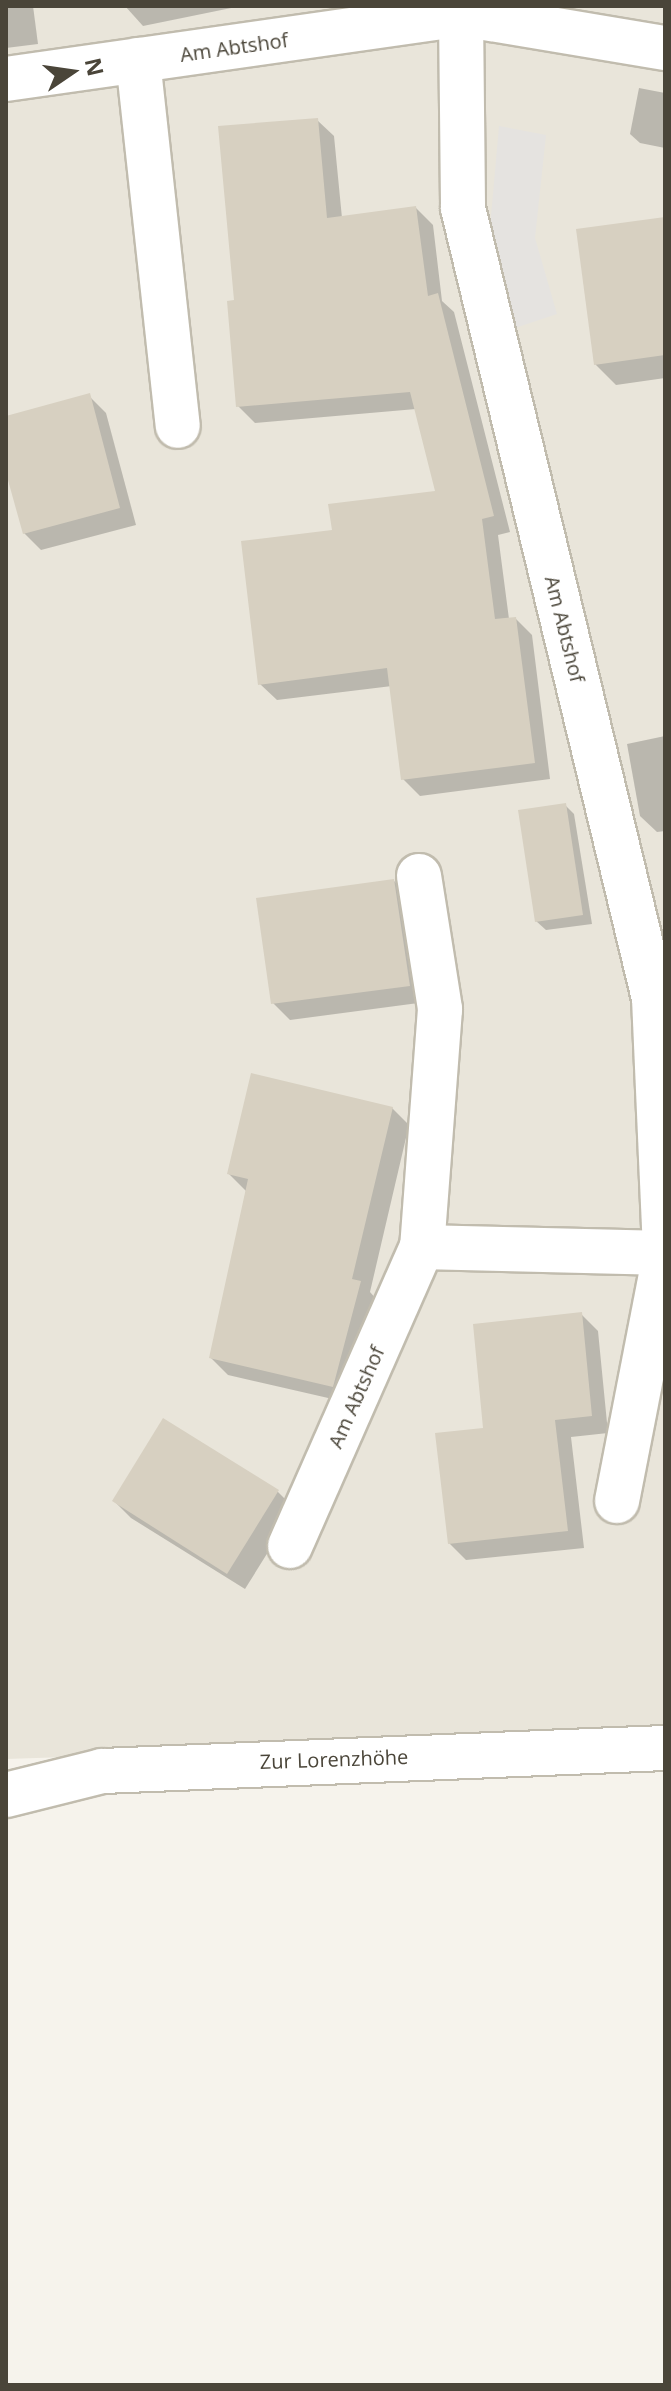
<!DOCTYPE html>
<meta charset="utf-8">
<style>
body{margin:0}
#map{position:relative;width:671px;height:2391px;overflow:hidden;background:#f6f3ec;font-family:"Open Sans",sans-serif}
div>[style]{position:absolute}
.residential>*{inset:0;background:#e9e5da}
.parking>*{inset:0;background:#e5e3e0}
.shadow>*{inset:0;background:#0003}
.building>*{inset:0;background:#d7d0c1}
.roads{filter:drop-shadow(2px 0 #c1bcae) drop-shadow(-2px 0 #c1bcae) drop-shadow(0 2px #c1bcae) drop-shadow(0 -2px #c1bcae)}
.minor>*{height:44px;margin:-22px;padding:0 22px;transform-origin:22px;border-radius:22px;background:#fff}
span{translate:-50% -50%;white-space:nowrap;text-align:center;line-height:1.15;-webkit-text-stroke:6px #fff;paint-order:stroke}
.street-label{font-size:20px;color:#4a4539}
.frame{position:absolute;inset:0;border:8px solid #4a4539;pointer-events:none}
.north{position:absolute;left:32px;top:32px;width:80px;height:80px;-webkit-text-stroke:6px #fff;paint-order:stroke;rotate:77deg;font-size:22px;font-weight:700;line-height:32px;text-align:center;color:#4a4539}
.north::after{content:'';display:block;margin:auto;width:28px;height:36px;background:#4a4539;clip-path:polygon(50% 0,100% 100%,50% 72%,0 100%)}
</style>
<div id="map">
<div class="residential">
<div style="clip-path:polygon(6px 6px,665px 6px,665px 1737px,6px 1759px)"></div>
</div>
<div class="parking">
<div style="clip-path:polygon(499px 126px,546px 135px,535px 238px,557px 314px,515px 328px,489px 239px)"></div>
</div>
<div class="shadow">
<div style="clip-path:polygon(6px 6px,33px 6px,38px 44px,6px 48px)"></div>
<div style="clip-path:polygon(125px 6px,241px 6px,143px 26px)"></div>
<div style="clip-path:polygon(639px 88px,665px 93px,665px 148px,640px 143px,630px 134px)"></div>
<div style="clip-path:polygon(317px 120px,334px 136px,342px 218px,416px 208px,433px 225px,442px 301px,454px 312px,510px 532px,498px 535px,509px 619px,516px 619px,532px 635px,550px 779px,420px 796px,403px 779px,392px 686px,277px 700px,260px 684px,335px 531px,438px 492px,416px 409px,255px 423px,238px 406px,236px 302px)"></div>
<div style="clip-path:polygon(665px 219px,665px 378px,616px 385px,595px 364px)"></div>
<div style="clip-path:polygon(89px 396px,106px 413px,136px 525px,41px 550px,24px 533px,6px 466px,6px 418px)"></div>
<div style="clip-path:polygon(665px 736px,665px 831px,657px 832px,640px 816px,627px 744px)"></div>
<div style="clip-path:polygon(565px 805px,574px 814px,592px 924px,546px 930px,536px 921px)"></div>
<div style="clip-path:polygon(394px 881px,411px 898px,426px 1002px,290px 1020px,273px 1003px)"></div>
<div style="clip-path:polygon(392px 1108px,409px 1125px,370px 1292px,377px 1300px,350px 1403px,228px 1375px,211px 1358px,246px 1191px,229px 1174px)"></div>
<div style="clip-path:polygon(581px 1314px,598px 1331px,608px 1433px,571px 1437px,584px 1548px,466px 1560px,449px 1543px,485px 1429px)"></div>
<div style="clip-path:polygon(164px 1420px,278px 1492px,295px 1509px,245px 1589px,131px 1518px,114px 1501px)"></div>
</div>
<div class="building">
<div style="clip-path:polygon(318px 118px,327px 218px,416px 206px,428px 296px,438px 293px,494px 516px,482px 519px,495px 619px,516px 617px,535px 763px,401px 780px,387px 668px,258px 685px,241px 541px,332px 530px,328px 504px,435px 491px,410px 392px,236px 407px,227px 301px,234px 300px,218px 126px)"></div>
<div style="clip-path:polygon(665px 217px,665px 355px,594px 365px,576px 229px)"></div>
<div style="clip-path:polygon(90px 393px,120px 508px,23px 534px,6px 473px,6px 416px)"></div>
<div style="clip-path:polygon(566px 803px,583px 915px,535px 922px,518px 810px)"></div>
<div style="clip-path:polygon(394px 879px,410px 986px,271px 1004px,256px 898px)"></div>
<div style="clip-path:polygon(251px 1073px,393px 1107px,352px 1279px,361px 1281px,333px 1387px,209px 1358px,248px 1179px,227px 1174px)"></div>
<div style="clip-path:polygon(582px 1312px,592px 1416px,555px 1420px,568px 1531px,448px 1544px,435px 1433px,483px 1428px,473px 1324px)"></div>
<div style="clip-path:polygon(163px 1418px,279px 1490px,227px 1574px,112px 1501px)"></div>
</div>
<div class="roads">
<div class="minor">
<div style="left:469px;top:6px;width:11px;rotate:135deg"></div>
<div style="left:461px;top:14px;width:194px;rotate:89.4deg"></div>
<div style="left:463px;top:208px;width:813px;rotate:76.41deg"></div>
<div style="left:654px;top:998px;width:247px;rotate:87.5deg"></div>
<div style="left:138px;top:60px;width:368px;rotate:83.8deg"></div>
<div style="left:6px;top:79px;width:460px;rotate:-8.1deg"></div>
<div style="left:461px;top:14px;width:207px;rotate:9.5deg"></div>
<div style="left:419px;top:876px;width:135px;rotate:81deg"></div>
<div style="left:440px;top:1009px;width:239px;rotate:94.3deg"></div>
<div style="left:422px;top:1247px;width:243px;rotate:1.4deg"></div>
<div style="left:617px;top:1501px;width:251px;rotate:-79deg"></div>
<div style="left:290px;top:1546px;width:327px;rotate:-66.2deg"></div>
<div style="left:6px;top:1795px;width:99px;rotate:-14deg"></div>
<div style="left:102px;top:1771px;width:563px;rotate:-2.34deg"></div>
</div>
</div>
<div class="street-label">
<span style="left:234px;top:47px;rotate:-8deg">Am Abtshof</span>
<span style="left:565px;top:629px;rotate:76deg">Am Abtshof</span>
<span style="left:356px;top:1397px;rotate:-66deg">Am Abtshof</span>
<span style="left:334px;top:1759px;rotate:-2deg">Zur Lorenzhöhe</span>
</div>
<div class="frame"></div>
<div class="north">N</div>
</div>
